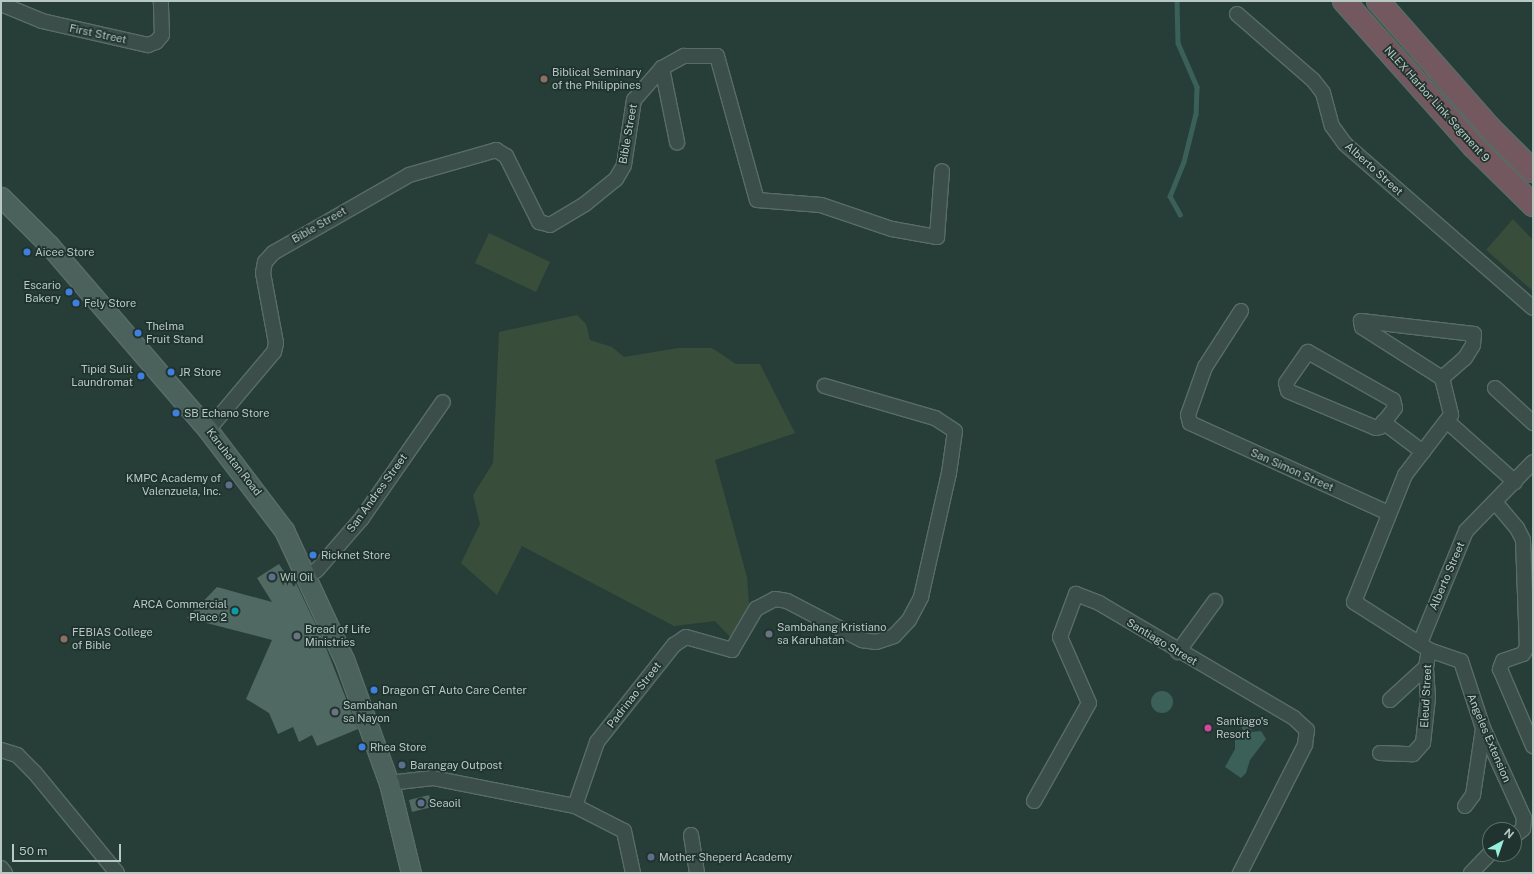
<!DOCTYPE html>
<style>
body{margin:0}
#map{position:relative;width:1534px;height:874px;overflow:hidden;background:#273e38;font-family:"Public Sans",sans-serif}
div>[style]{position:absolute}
.green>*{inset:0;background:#384d3a}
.water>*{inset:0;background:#3a6057}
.round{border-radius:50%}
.stream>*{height:4.5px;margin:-2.25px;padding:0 2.25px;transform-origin:2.25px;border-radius:2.25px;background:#3a6057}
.building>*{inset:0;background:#516963}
.roads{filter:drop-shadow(1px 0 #596c68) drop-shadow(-1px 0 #596c68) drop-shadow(0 1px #596c68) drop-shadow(0 -1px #596c68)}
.street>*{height:14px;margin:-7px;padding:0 7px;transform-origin:7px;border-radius:7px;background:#3b4e4a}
.secondary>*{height:19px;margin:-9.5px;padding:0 9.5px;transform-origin:9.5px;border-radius:9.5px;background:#4a615c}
.highway>*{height:22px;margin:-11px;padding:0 11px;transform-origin:11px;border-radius:11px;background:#73595f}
.dots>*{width:11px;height:11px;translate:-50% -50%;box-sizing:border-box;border:2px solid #20332f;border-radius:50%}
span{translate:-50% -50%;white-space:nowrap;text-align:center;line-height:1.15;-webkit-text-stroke:3.5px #20332f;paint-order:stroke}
.street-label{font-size:11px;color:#b8c9c5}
.poi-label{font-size:11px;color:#b8c9c5}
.left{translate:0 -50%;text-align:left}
.right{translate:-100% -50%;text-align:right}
.frame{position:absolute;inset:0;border:2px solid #b8c9c5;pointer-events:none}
.north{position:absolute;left:1482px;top:822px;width:40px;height:40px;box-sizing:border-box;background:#20332f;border:1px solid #5d6f6b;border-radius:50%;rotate:40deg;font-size:11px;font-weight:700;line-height:16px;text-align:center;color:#b8c9c5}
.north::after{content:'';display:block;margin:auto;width:14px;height:18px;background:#96efdd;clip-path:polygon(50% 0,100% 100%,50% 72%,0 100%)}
.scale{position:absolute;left:12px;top:844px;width:109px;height:18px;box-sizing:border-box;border:2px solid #b8c9c5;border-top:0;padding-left:5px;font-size:12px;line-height:14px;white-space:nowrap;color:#b8c9c5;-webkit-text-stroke:3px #20332f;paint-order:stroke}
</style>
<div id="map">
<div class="green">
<div style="clip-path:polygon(1513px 219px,1533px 240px,1533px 291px,1486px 250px)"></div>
<div style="clip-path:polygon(489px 233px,550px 262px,536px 292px,475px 263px)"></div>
<div style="clip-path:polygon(577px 315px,586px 324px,590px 340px,612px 347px,624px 357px,678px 348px,712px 348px,736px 364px,760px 364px,795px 433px,715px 460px,747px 577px,749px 604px,732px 639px,715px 621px,674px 626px,522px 546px,497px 595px,461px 563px,480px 524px,473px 495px,493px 463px,499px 332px)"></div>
</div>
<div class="water">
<div class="round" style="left:1151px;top:691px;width:22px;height:22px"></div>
<div style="clip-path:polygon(1249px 720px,1253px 723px,1251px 732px,1261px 731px,1266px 739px,1250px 760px,1246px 773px,1241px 778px,1225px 767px,1235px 749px,1235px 740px,1245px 734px,1241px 726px)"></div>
</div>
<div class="stream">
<div style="left:1177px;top:1px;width:42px;rotate:88.6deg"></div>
<div style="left:1178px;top:43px;width:48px;rotate:66.6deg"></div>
<div style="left:1197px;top:87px;width:27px;rotate:92deg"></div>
<div style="left:1196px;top:114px;width:49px;rotate:104deg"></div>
<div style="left:1184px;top:162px;width:37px;rotate:112deg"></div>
<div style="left:1170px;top:196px;width:21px;rotate:61deg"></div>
</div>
<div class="building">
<div style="clip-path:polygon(279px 564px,294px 587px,296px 583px,323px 640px,358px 729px,317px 746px,312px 735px,299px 742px,293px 727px,278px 734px,269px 713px,246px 699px,272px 640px,187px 618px,217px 587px,272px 602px,257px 578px)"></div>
<div style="clip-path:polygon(429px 795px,432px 807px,412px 812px,409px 800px)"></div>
</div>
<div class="roads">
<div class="street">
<div style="left:1px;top:4px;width:44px;rotate:22.5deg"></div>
<div style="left:42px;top:21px;width:109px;rotate:12.8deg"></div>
<div style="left:148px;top:45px;width:9px;rotate:-21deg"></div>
<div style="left:156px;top:42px;width:9px;rotate:-49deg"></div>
<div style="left:162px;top:35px;width:34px;rotate:-92deg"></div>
<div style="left:1237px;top:14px;width:101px;rotate:41deg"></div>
<div style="left:1313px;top:80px;width:16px;rotate:52deg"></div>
<div style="left:1323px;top:93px;width:34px;rotate:75deg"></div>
<div style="left:1332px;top:126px;width:22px;rotate:54deg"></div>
<div style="left:1345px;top:144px;width:249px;rotate:41.1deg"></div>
<div style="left:662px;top:68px;width:76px;rotate:78.5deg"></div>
<div style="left:1241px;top:311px;width:67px;rotate:122.7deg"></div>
<div style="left:1205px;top:367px;width:51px;rotate:109.5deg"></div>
<div style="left:1188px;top:415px;width:8px;rotate:76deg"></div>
<div style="left:1190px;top:423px;width:217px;rotate:24.4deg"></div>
<div style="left:1308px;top:352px;width:98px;rotate:29.5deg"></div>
<div style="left:1393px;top:400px;width:8px;rotate:76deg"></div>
<div style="left:1395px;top:408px;width:24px;rotate:128deg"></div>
<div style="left:1380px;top:427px;width:4px;rotate:166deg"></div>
<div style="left:1376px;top:428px;width:95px;rotate:-157.2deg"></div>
<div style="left:1288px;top:391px;width:8px;rotate:-104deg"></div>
<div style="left:1286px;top:383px;width:38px;rotate:-55deg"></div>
<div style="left:1442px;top:378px;width:30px;rotate:-41deg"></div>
<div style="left:1465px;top:358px;width:15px;rotate:-58deg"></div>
<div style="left:1473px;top:345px;width:11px;rotate:-85deg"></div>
<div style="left:1474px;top:334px;width:114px;rotate:-173.4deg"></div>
<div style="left:1361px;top:321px;width:6px;rotate:81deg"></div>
<div style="left:1362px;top:327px;width:95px;rotate:32.5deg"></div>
<div style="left:1442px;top:378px;width:38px;rotate:76deg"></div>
<div style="left:1451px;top:415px;width:76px;rotate:127.5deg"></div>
<div style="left:1405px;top:475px;width:137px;rotate:111.9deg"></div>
<div style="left:1354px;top:602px;width:89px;rotate:32.6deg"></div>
<div style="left:1429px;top:650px;width:34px;rotate:19deg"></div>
<div style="left:1461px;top:661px;width:71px;rotate:71.8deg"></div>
<div style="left:1483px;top:728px;width:99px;rotate:65.5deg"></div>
<div style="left:1524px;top:818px;width:11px;rotate:95deg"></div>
<div style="left:1523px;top:829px;width:11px;rotate:142deg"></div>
<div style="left:1495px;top:388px;width:52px;rotate:42.6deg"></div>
<div style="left:1383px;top:422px;width:50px;rotate:36.9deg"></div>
<div style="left:1448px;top:422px;width:90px;rotate:41.8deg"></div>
<div style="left:208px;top:430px;width:102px;rotate:-49.8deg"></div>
<div style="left:274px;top:352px;width:9px;rotate:-77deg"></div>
<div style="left:276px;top:343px;width:71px;rotate:-100.5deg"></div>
<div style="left:263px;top:273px;width:11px;rotate:-80deg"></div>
<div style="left:265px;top:262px;width:12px;rotate:-48deg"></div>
<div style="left:273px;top:253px;width:157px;rotate:-29.8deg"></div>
<div style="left:409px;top:175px;width:91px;rotate:-16deg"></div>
<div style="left:496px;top:150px;width:12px;rotate:31deg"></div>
<div style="left:506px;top:156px;width:74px;rotate:63.4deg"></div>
<div style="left:539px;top:222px;width:11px;rotate:15deg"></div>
<div style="left:550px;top:225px;width:41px;rotate:-31deg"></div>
<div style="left:585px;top:204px;width:40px;rotate:-39deg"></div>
<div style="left:616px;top:179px;width:16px;rotate:-60deg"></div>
<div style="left:624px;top:165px;width:66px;rotate:-81.3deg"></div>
<div style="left:634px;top:100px;width:43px;rotate:-48.8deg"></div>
<div style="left:662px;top:68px;width:25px;rotate:-29deg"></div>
<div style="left:684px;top:56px;width:33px"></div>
<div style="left:717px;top:56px;width:149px;rotate:74.5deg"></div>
<div style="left:757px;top:200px;width:64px;rotate:4.5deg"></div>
<div style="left:821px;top:205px;width:75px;rotate:18.7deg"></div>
<div style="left:892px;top:229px;width:46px;rotate:10.1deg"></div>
<div style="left:937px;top:237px;width:66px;rotate:-85.7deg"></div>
<div style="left:1495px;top:502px;width:34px;rotate:50deg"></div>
<div style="left:1517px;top:528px;width:13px;rotate:63deg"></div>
<div style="left:1523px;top:540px;width:107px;rotate:87.9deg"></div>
<div style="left:1527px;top:647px;width:8px;rotate:120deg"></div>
<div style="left:1523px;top:654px;width:21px;rotate:161deg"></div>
<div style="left:1503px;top:661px;width:9px;rotate:111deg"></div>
<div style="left:1500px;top:669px;width:84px;rotate:66.8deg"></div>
<div style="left:305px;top:578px;width:14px;rotate:-34deg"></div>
<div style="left:317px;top:570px;width:69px;rotate:-49.1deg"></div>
<div style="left:362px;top:518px;width:141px;rotate:-55.1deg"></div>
<div style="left:1420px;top:643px;width:121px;rotate:-67.7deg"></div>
<div style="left:1466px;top:531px;width:96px;rotate:-45.8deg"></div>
<div style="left:1178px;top:652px;width:63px;rotate:-54deg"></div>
<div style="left:1390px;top:700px;width:49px;rotate:-42.5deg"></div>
<div style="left:1px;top:750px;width:17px;rotate:17deg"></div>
<div style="left:17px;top:755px;width:25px;rotate:45deg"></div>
<div style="left:35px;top:773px;width:129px;rotate:50.6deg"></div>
<div style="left:1380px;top:753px;width:33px;rotate:2deg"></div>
<div style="left:1413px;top:754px;width:15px;rotate:-48deg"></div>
<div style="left:1423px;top:743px;width:45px;rotate:-83.7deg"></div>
<div style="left:1428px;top:698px;width:31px;rotate:-94deg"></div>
<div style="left:1426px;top:667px;width:17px;rotate:-80deg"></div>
<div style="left:389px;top:783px;width:44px;rotate:-6.5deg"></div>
<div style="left:433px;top:778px;width:145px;rotate:11.2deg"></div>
<div style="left:575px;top:806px;width:68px;rotate:-71deg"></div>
<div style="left:597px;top:742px;width:124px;rotate:-51.6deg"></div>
<div style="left:674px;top:645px;width:14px;rotate:-34deg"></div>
<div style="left:686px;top:637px;width:48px;rotate:15.8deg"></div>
<div style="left:732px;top:650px;width:48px;rotate:-59.7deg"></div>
<div style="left:756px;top:609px;width:21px;rotate:-28deg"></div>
<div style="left:775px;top:599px;width:12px;rotate:9deg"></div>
<div style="left:787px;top:601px;width:85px;rotate:27.5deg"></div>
<div style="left:862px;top:640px;width:14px;rotate:8deg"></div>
<div style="left:876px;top:642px;width:19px;rotate:-18deg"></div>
<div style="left:894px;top:636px;width:22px;rotate:-47deg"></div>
<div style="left:909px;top:620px;width:26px;rotate:-62deg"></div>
<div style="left:921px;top:597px;width:127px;rotate:-77.3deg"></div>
<div style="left:949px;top:473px;width:42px;rotate:-81.9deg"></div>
<div style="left:955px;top:431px;width:24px;rotate:-147deg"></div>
<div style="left:935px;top:418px;width:115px;rotate:-163.8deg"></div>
<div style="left:1034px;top:801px;width:112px;rotate:-60.7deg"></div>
<div style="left:1089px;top:703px;width:72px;rotate:-113.7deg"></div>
<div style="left:1060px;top:637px;width:46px;rotate:-69.6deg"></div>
<div style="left:1076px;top:594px;width:25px;rotate:21deg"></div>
<div style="left:1099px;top:603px;width:226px;rotate:30.5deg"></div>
<div style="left:1294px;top:718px;width:18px;rotate:43deg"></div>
<div style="left:1307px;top:730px;width:15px;rotate:98deg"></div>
<div style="left:1305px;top:745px;width:144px;rotate:116.9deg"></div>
<div style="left:575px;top:806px;width:55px;rotate:27deg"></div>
<div style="left:624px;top:831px;width:43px;rotate:77.9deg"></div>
<div style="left:1465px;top:806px;width:14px;rotate:-54deg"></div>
<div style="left:1473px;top:795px;width:67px;rotate:-81.4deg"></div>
<div style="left:691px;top:835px;width:38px;rotate:81deg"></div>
<div style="left:1px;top:868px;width:6px;rotate:51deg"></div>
<div style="left:1471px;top:873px;width:28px;rotate:-46deg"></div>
</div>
<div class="secondary">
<div style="left:1px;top:197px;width:68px;rotate:45deg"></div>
<div style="left:49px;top:245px;width:244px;rotate:49.3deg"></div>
<div style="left:208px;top:430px;width:126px;rotate:52.8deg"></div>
<div style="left:284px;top:530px;width:142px;rotate:65.1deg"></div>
<div style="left:344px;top:659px;width:132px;rotate:70.1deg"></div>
<div style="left:389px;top:783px;width:93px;rotate:76.3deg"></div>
</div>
<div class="highway">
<div style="left:1344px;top:1px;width:195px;rotate:48.3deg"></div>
<div style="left:1474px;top:147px;width:83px;rotate:44.5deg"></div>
<div style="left:1378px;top:1px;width:169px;rotate:48.6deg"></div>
<div style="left:1490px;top:128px;width:61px;rotate:45deg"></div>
</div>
</div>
<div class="dots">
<div style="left:544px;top:79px;background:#8d6e63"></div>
<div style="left:27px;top:252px;background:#3f7fe0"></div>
<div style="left:69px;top:292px;background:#3f7fe0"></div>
<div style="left:76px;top:303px;background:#3f7fe0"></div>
<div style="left:138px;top:333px;background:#3f7fe0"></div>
<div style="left:171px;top:372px;background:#3f7fe0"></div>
<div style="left:141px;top:376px;background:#3f7fe0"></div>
<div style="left:176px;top:413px;background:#3f7fe0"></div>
<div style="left:229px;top:485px;background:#5c6f8a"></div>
<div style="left:313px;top:555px;background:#3f7fe0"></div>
<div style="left:272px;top:577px;background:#5c6f8a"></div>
<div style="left:235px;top:611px;background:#0f9aa8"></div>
<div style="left:769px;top:634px;background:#6b7280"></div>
<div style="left:297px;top:636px;background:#6b7280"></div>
<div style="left:64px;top:639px;background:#8d6e63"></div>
<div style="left:374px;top:690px;background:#3f7fe0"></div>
<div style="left:335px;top:712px;background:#6b7280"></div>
<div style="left:1208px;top:728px;background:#d1479c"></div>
<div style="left:362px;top:747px;background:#3f7fe0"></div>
<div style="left:402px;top:765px;background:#5c6f8a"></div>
<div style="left:421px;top:803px;background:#5c6f8a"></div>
<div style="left:651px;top:857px;background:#5c6f8a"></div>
</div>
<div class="street-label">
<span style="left:98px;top:34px;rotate:12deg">First Street</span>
<span style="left:1437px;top:104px;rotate:48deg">NLEX Harbor Link Segment 9</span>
<span style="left:628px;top:134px;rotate:-80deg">Bible Street</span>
<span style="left:1374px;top:169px;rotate:42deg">Alberto Street</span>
<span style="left:319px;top:225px;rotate:-30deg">Bible Street</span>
<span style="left:234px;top:462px;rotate:52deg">Karuhatan Road</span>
<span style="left:1292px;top:470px;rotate:24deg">San Simon Street</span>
<span style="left:377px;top:493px;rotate:-54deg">San Andres Street</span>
<span style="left:1447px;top:576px;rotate:-67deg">Alberto Street</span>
<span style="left:1162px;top:642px;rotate:31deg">Santiago Street</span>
<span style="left:634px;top:695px;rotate:-52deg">Padrinao Street</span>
<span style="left:1426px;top:696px;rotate:-87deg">Eleud Street</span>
<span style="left:1489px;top:738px;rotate:67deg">Angeles Extension</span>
</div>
<div class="poi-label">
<span class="left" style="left:552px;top:79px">Biblical Seminary<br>of the Philippines</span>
<span class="left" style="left:35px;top:252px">Aicee Store</span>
<span class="right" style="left:61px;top:292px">Escario<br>Bakery</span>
<span class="left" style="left:84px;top:303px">Fely Store</span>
<span class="left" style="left:146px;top:333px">Thelma<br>Fruit Stand</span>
<span class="right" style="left:133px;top:376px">Tipid Sulit<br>Laundromat</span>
<span class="left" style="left:179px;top:372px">JR Store</span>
<span class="left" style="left:184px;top:413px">SB Echano Store</span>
<span class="right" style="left:221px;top:485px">KMPC Academy of<br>Valenzuela, Inc.</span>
<span class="left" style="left:321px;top:555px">Ricknet Store</span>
<span class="left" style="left:280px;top:577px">Wil Oil</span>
<span class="right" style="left:227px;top:611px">ARCA Commercial<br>Place 2</span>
<span class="left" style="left:777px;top:634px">Sambahang Kristiano<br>sa Karuhatan</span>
<span class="left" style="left:305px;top:636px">Bread of Life<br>Ministries</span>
<span class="left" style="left:72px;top:639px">FEBIAS College<br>of Bible</span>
<span class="left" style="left:382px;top:690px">Dragon GT Auto Care Center</span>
<span class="left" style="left:343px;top:712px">Sambahan<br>sa Nayon</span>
<span class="left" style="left:1216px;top:728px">Santiago's<br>Resort</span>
<span class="left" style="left:370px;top:747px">Rhea Store</span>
<span class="left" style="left:410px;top:765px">Barangay Outpost</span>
<span class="left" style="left:429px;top:803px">Seaoil</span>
<span class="left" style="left:659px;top:857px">Mother Sheperd Academy</span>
</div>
<div class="frame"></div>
<div class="north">N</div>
<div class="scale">50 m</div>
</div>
